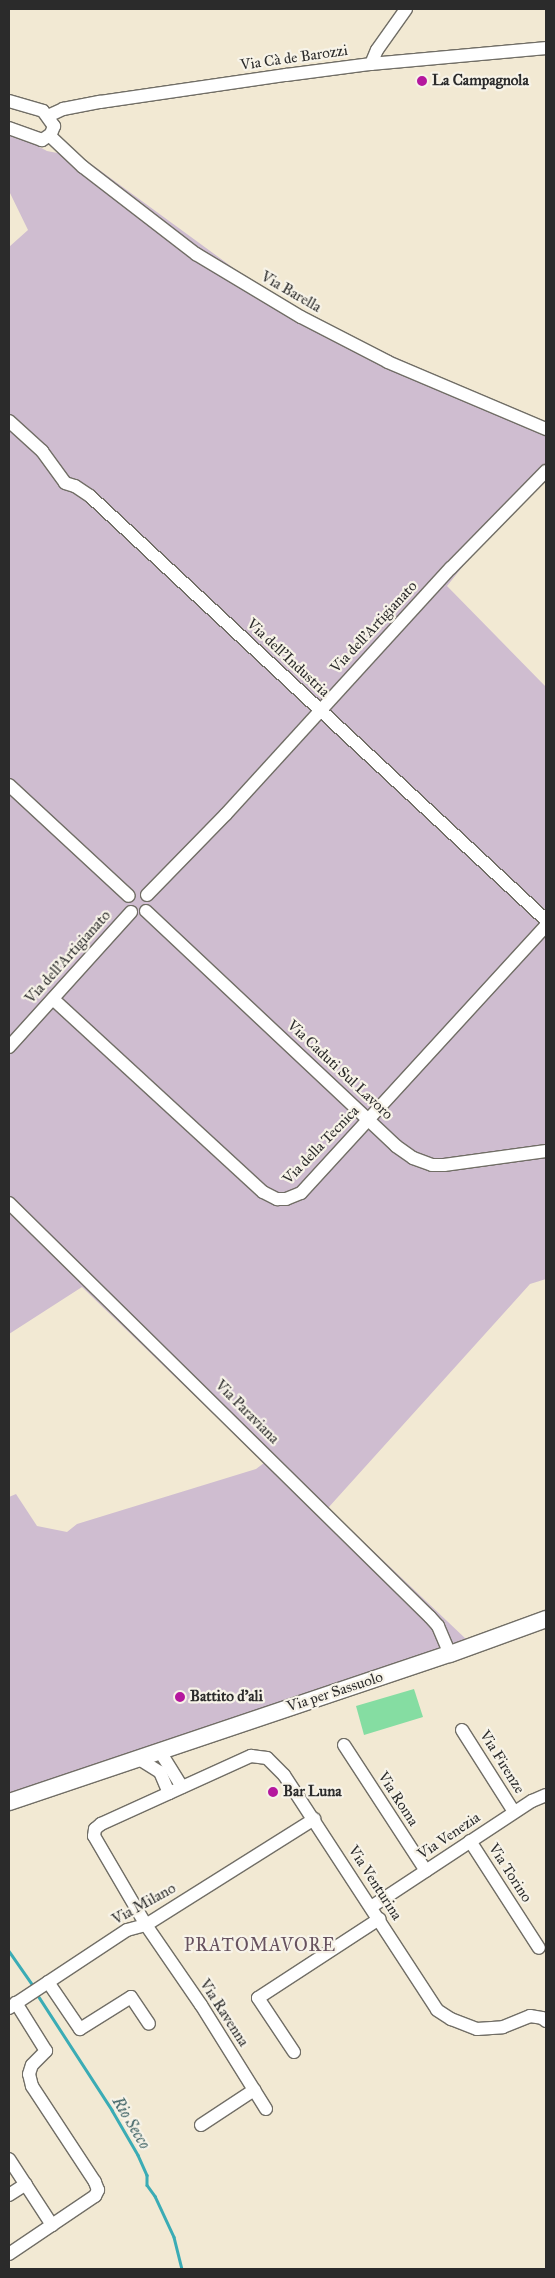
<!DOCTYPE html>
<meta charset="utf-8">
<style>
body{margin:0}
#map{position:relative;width:555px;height:2278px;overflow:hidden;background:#f2e9d3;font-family:"IM FELL Great Primer",serif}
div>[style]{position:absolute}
.industrial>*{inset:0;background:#cfbdd0}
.green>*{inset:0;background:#85dda2}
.stream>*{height:2.5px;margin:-1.25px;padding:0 1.25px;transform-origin:1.25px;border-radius:1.25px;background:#3bacb5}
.roads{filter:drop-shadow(1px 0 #716e66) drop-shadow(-1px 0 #716e66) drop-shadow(0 1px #716e66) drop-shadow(0 -1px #716e66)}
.minor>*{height:12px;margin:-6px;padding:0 6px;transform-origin:6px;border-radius:6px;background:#fff}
.major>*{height:16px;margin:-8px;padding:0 8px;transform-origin:8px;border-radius:8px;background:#fff}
.dots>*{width:14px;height:14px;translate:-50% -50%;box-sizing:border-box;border:2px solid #f7f3e8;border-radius:50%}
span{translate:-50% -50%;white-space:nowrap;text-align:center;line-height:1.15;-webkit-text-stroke:4.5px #f7f3e8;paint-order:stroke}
.street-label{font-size:15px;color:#2b2b2b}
.poi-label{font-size:15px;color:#2b2b2b;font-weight:700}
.left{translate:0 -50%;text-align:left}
.water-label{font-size:16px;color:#31585b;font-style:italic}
.quarter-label{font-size:18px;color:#67515e;letter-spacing:1px}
.frame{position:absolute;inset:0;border:10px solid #2b2b2b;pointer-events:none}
</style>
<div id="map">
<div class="industrial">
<div style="clip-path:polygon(9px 131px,47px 151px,83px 158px,258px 286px,340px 332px,546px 426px,546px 463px,447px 586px,546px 687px,546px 1279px,530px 1284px,328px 1508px,467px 1640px,9px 1796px,9px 1497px,16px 1494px,37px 1526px,67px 1532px,77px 1524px,256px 1469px,264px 1463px,82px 1287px,9px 1334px,9px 247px,28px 230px,9px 191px)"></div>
</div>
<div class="green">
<div style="clip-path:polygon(414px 1689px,423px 1717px,364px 1735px,356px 1706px)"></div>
</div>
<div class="stream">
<div style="left:9px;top:1951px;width:40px;rotate:55.1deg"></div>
<div style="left:39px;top:1997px;width:135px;rotate:57.1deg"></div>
<div style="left:112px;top:2110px;width:52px;rotate:60deg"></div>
<div style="left:138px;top:2155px;width:22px;rotate:66deg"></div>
<div style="left:147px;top:2175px;width:10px;rotate:90deg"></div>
<div style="left:147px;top:2185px;width:14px;rotate:54deg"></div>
<div style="left:155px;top:2196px;width:45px;rotate:65.1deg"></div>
<div style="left:174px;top:2237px;width:33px;rotate:76deg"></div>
</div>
<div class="roads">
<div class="minor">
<div style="left:371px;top:64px;width:15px;rotate:-67deg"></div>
<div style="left:377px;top:50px;width:50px;rotate:-54.7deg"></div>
<div style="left:9px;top:101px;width:35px;rotate:16deg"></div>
<div style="left:43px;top:111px;width:19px;rotate:54deg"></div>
<div style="left:54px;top:126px;width:9px;rotate:111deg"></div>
<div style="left:51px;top:134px;width:11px;rotate:146deg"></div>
<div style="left:42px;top:140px;width:35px;rotate:-160deg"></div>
<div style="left:48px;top:116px;width:17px;rotate:-25deg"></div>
<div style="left:63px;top:109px;width:38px;rotate:-11deg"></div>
<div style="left:100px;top:102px;width:188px;rotate:-8.3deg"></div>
<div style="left:286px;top:75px;width:86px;rotate:-7.4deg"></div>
<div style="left:371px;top:64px;width:176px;rotate:-5.2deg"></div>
<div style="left:50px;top:136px;width:45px;rotate:43.2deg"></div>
<div style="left:83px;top:167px;width:143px;rotate:37.6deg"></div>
<div style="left:196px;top:254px;width:122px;rotate:31deg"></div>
<div style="left:301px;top:317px;width:98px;rotate:27.3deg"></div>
<div style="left:388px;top:362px;width:172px;rotate:23deg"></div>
<div style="left:9px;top:421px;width:45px;rotate:42.3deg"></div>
<div style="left:42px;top:451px;width:39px;rotate:54deg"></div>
<div style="left:65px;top:483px;width:10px;rotate:17deg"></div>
<div style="left:75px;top:486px;width:18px;rotate:34deg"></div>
<div style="left:90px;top:496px;width:623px;rotate:42.92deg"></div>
<div style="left:9px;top:785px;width:163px;rotate:42.8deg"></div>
<div style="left:147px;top:895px;width:113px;rotate:-45.7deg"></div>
<div style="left:226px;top:814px;width:333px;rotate:-47.6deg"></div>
<div style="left:451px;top:568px;width:136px;rotate:-45.6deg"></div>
<div style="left:146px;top:911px;width:343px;rotate:43.2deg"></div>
<div style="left:396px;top:1146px;width:21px;rotate:35deg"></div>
<div style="left:413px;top:1158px;width:20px;rotate:20deg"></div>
<div style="left:432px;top:1165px;width:12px"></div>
<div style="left:444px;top:1165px;width:103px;rotate:-7.8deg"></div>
<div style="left:53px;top:999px;width:285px;rotate:42.6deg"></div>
<div style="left:263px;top:1192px;width:16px;rotate:27deg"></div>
<div style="left:277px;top:1199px;width:9px"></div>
<div style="left:286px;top:1199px;width:16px;rotate:-22deg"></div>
<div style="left:301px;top:1193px;width:362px;rotate:-47.5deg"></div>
<div style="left:9px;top:1047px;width:182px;rotate:-47.9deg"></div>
<div style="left:9px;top:1203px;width:590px;rotate:44.52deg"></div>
<div style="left:430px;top:1617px;width:12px;rotate:48deg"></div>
<div style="left:438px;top:1626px;width:30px;rotate:67deg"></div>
<div style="left:462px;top:1730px;width:97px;rotate:57.6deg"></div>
<div style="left:344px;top:1745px;width:150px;rotate:56.9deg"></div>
<div style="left:163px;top:1751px;width:7px;rotate:82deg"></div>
<div style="left:164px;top:1758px;width:34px;rotate:58deg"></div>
<div style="left:139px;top:1759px;width:25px;rotate:32deg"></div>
<div style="left:160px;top:1772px;width:23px;rotate:67deg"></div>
<div style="left:470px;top:1841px;width:127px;rotate:57.2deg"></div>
<div style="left:371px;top:1907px;width:193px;rotate:-33.4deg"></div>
<div style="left:532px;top:1801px;width:15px;rotate:-23deg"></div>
<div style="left:48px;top:1982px;width:57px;rotate:55.8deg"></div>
<div style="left:80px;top:2029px;width:60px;rotate:-32.1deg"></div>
<div style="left:131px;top:1997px;width:32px;rotate:56deg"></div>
<div style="left:9px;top:2008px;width:141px;rotate:-33.5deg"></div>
<div style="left:127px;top:1930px;width:20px;rotate:-15deg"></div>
<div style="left:146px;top:1925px;width:199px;rotate:-32.2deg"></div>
<div style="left:294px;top:2052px;width:65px;rotate:-123.7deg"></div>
<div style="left:258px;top:1998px;width:145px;rotate:-33.1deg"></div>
<div style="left:266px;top:2109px;width:123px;rotate:-122deg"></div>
<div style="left:201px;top:2005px;width:97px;rotate:-124.5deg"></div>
<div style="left:146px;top:1925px;width:103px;rotate:-120.3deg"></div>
<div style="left:94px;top:1836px;width:7px;rotate:-82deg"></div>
<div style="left:95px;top:1829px;width:8px;rotate:-40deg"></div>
<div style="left:101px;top:1824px;width:165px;rotate:-24.4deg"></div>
<div style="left:251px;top:1756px;width:16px;rotate:7deg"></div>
<div style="left:267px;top:1758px;width:24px;rotate:45deg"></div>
<div style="left:284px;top:1775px;width:280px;rotate:56.9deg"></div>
<div style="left:437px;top:2010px;width:17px;rotate:33deg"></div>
<div style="left:451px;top:2019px;width:28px;rotate:21deg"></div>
<div style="left:477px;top:2029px;width:26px;rotate:-4deg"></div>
<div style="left:503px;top:2027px;width:29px;rotate:-22deg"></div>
<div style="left:530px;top:2016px;width:12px;rotate:9deg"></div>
<div style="left:542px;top:2018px;width:5px;rotate:37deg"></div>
<div style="left:201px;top:2125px;width:64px;rotate:-33.4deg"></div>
<div style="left:9px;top:2159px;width:79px;rotate:56.9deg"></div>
<div style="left:9px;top:2195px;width:20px;rotate:-33deg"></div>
<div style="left:9px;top:2254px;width:104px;rotate:-34deg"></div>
<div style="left:95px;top:2196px;width:7px;rotate:-63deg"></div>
<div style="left:98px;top:2190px;width:9px;rotate:-111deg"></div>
<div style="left:95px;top:2182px;width:115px;rotate:-123.3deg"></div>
<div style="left:32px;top:2086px;width:12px;rotate:-104deg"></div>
<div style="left:29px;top:2074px;width:9px;rotate:-72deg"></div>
<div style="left:32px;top:2065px;width:20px;rotate:-45deg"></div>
<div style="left:46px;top:2051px;width:57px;rotate:-122deg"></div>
</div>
<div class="major">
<div style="left:9px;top:1802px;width:465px;rotate:-18.6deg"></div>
<div style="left:450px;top:1654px;width:102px;rotate:-20deg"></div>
</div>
</div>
<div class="dots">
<div style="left:422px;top:81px;background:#b5179e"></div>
<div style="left:180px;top:1697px;background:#b5179e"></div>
<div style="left:273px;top:1792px;background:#b5179e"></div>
</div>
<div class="street-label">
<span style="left:294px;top:58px;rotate:-8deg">Via Cà de Barozzi</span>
<span style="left:291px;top:292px;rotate:30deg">Via Barella</span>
<span style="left:374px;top:627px;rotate:-47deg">Via dell'Artigianato</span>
<span style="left:288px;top:658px;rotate:43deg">Via dell’Industria</span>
<span style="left:68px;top:957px;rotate:-48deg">Via dell'Artigianato</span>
<span style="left:340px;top:1070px;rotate:43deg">Via Caduti Sul Lavoro</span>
<span style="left:321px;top:1145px;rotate:-46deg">Via della Tecnica</span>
<span style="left:247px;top:1412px;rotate:45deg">Via Paraviana</span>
<span style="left:335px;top:1692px;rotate:-18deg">Via per Sassuolo</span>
<span style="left:502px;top:1762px;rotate:58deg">Via Firenze</span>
<span style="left:398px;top:1799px;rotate:57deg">Via Roma</span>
<span style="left:449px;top:1836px;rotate:-34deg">Via Venezia</span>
<span style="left:510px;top:1873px;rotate:57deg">Via Torino</span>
<span style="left:375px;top:1883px;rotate:57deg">Via Venturina</span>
<span style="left:144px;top:1904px;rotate:-29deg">Via Milano</span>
<span style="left:224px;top:2013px;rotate:57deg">Via Ravenna</span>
</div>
<div class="poi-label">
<span class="left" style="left:432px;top:81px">La Campagnola</span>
<span class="left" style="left:190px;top:1697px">Battito d'ali</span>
<span class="left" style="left:283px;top:1792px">Bar Luna</span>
</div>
<div class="water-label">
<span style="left:131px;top:2123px;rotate:59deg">Rio Secco</span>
</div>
<div class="quarter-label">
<span style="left:260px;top:1945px">PRATOMAVORE</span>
</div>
<div class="frame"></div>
</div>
